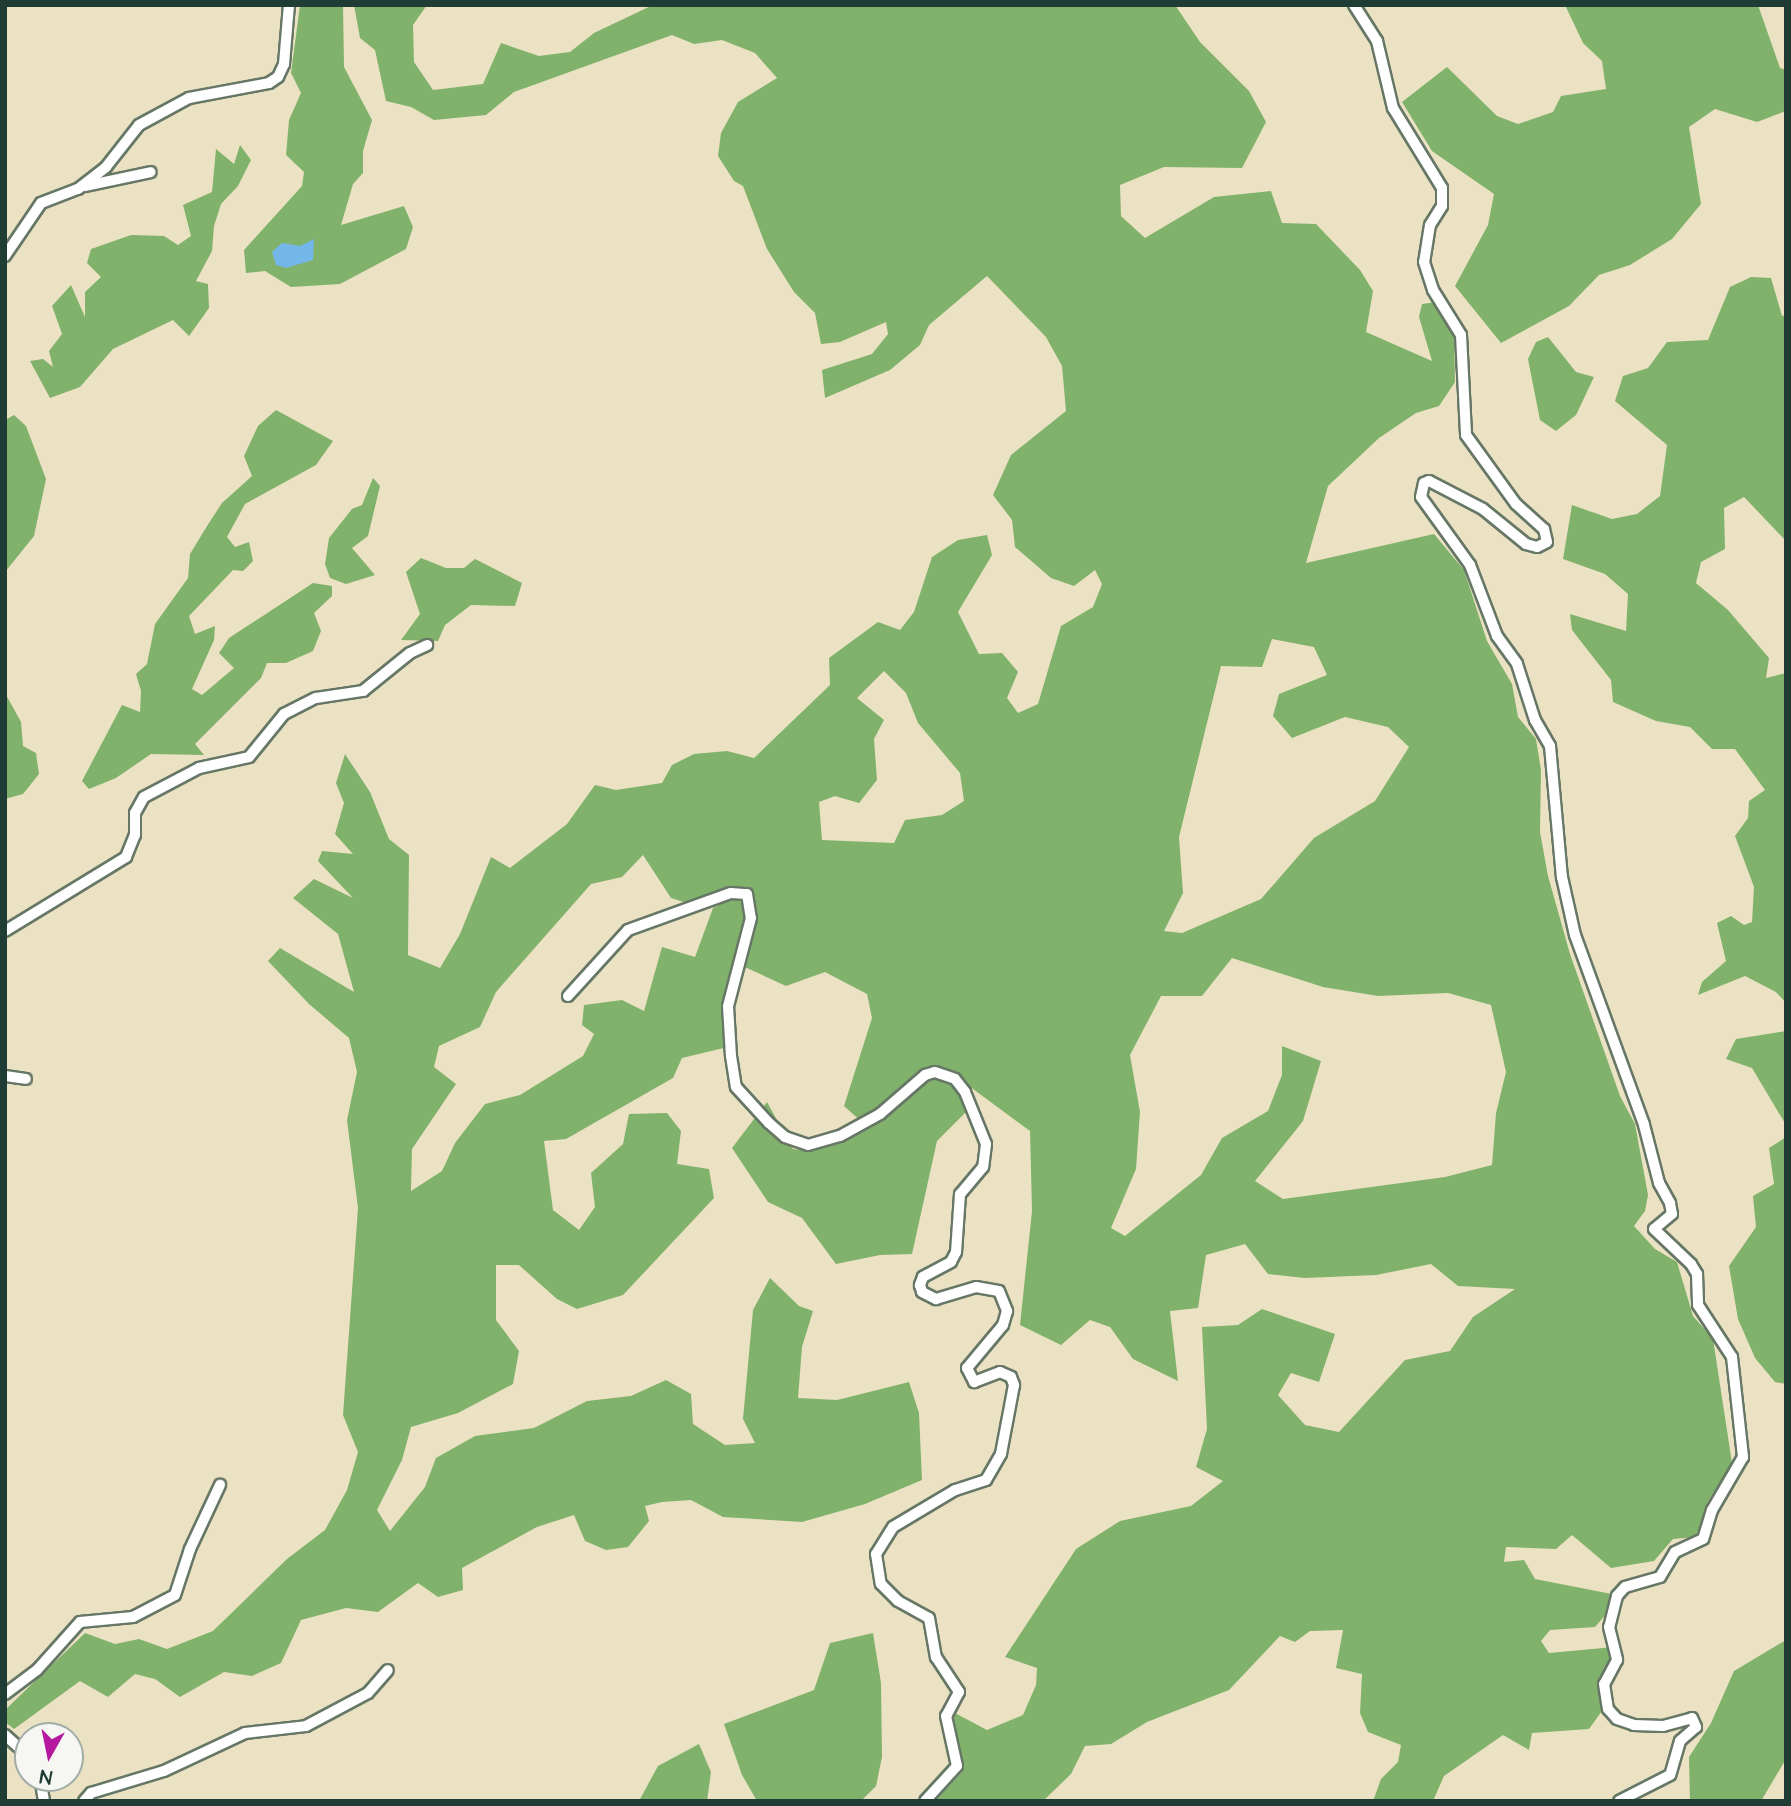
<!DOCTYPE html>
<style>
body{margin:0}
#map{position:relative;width:1791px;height:1806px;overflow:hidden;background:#ebe2c3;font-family:"Architects Daughter",sans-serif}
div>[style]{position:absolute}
.forest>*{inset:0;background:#81b26c}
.water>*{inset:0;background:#73b7e9}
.roads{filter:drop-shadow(2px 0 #676) drop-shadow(-2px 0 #676) drop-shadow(0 2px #676) drop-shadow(0 -2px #676)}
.minor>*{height:10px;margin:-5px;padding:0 5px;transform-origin:5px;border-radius:5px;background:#fff}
span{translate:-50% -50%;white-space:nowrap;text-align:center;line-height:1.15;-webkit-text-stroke:5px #f6f6f2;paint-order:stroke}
.frame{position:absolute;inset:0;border:7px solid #1f3d34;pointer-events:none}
.north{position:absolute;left:14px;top:1722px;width:70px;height:70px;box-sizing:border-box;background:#f6f6f2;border:2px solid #a0aca6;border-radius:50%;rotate:189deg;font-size:19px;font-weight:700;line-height:28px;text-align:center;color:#1f3d34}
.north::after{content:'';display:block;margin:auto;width:24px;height:32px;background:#b5179e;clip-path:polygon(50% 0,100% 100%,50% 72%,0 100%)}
</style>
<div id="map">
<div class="forest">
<div style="clip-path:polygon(300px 5px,343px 5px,344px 67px,372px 120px,363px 151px,363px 173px,353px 184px,341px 225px,404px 206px,413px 227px,406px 249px,340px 284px,291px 287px,265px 271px,246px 273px,244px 250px,302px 186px,304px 172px,286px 155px,289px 120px,301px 93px,291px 73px)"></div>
<div style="clip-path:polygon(evenodd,354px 5px,427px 5px,413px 25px,414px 62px,433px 90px,483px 84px,501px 43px,539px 56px,570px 52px,594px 33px,653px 5px,1175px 5px,1200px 42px,1249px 91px,1266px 122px,1242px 168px,1164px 167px,1120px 185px,1121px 216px,1145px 238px,1214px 197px,1271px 191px,1282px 223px,1316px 224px,1360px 270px,1373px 291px,1366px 332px,1432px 361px,1419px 317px,1422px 304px,1436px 302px,1454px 328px,1455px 382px,1439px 406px,1416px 413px,1379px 438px,1328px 486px,1306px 563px,1434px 534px,1464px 570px,1487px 641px,1512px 684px,1518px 717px,1536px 739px,1541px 770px,1540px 832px,1548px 876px,1570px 954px,1620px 1096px,1635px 1124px,1648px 1195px,1645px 1211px,1634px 1226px,1655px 1249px,1677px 1262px,1693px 1316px,1713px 1339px,1732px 1463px,1707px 1503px,1696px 1537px,1673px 1539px,1654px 1561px,1611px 1568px,1572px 1535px,1556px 1549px,1506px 1547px,1504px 1562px,1524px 1560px,1535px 1579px,1622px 1596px,1595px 1627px,1550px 1630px,1541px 1641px,1549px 1653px,1614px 1647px,1623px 1657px,1610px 1684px,1609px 1701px,1589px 1729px,1532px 1733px,1529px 1750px,1503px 1735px,1444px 1776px,1433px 1801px,1373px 1801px,1381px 1779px,1398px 1762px,1401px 1745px,1368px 1732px,1360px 1713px,1362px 1674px,1336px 1668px,1343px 1630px,1310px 1631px,1295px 1642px,1280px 1636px,1229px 1690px,1147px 1722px,1111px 1744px,1085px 1746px,1071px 1774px,1043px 1801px,935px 1801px,962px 1772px,953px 1712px,987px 1730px,1023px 1715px,1036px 1685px,1037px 1668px,1005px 1657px,1076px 1549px,1120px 1521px,1191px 1506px,1223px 1481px,1196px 1467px,1207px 1429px,1202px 1327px,1238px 1325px,1262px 1309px,1335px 1334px,1319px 1382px,1291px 1373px,1278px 1395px,1305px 1425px,1339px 1432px,1405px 1360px,1450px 1351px,1473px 1317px,1515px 1289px,1458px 1286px,1431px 1264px,1376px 1275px,1305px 1278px,1268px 1274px,1245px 1244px,1206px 1255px,1198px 1308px,1170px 1311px,1178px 1381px,1133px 1359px,1110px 1327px,1090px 1320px,1061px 1345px,1020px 1325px,1032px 1211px,1030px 1131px,969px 1086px,966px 1112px,937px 1141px,912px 1254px,880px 1255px,836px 1264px,802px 1218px,768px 1202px,732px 1148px,767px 1102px,793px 1149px,811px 1151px,843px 1140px,864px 1124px,844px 1106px,872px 1018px,867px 994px,825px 972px,786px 986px,747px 968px,730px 973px,726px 1003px,728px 1047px,682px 1058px,673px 1078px,566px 1139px,544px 1141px,553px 1210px,579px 1230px,595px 1207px,591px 1173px,623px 1144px,629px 1114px,667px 1113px,681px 1131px,677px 1164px,709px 1169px,714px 1198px,623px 1295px,577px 1309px,557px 1299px,519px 1265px,496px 1265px,496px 1320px,519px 1351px,513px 1384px,458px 1413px,411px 1427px,402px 1460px,377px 1510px,390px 1531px,425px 1487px,436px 1458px,475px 1436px,534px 1428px,587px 1401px,631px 1396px,666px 1380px,691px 1394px,693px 1424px,725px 1445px,755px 1443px,743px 1419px,753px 1310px,770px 1278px,799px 1306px,813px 1311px,802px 1347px,798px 1398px,837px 1400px,909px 1382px,919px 1413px,922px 1480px,865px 1504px,802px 1522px,723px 1517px,691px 1500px,662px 1502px,645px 1506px,649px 1521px,628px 1547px,606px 1550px,585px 1541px,574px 1515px,537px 1527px,462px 1568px,463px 1590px,438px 1597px,418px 1583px,378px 1612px,346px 1608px,301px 1620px,281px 1663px,252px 1676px,224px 1672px,180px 1697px,155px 1679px,135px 1674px,108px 1697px,80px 1681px,14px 1729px,5px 1722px,5px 1710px,85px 1633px,115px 1644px,139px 1639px,167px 1649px,213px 1631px,287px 1559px,325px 1530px,347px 1490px,358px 1452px,343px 1415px,358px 1208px,347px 1120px,357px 1072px,349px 1038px,309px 1004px,268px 961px,280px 948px,354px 992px,338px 934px,293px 898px,314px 879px,353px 898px,318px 861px,322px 851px,353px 854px,335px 834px,344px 803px,336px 783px,345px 754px,370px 792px,389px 839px,409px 855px,408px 955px,440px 968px,460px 934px,491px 857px,510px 868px,567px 824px,595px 785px,616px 790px,662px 783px,672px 765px,694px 754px,727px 751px,754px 758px,830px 685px,829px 658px,878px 622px,900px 630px,914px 612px,932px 557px,958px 540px,987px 535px,992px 555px,958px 612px,979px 654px,1002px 653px,1018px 672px,1007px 698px,1018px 713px,1038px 704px,1061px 626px,1093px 607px,1102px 584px,1095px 570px,1074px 586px,1051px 578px,1015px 547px,1012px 520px,993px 495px,1011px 455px,1066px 411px,1062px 366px,1046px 337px,987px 276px,929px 325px,920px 345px,890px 370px,825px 398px,822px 370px,872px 354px,888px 334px,886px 322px,840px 342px,821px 344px,815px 313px,794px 292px,767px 249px,743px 186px,734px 181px,718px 156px,721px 133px,738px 102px,777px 78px,755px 53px,722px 40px,694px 44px,672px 35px,514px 92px,486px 115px,434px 120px,411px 107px,386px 101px,375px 50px,360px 38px,354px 5px,1272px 639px,1314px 647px,1327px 675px,1279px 694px,1273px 716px,1292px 738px,1345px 717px,1388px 727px,1409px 747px,1375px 801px,1314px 838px,1261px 899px,1182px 933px,1164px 931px,1183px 893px,1179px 837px,1221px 666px,1262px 667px,1272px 639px,354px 5px,884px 671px,906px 693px,918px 723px,960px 773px,964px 801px,942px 815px,905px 820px,894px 843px,822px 840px,819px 802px,835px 796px,859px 803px,877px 780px,874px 739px,884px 720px,857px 698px,884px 671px,354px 5px,643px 855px,671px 898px,693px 905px,735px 897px,713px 908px,695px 957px,662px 947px,644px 1011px,622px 1000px,584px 1005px,582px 1025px,594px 1034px,583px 1056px,520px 1095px,485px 1104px,455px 1143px,442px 1171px,411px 1191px,412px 1149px,456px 1084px,434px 1067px,439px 1046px,480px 1027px,496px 992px,591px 884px,622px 877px,643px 855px,354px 5px,1232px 958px,1323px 987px,1378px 996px,1448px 993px,1491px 1005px,1506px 1072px,1496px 1113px,1492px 1165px,1445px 1177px,1283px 1199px,1255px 1181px,1303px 1121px,1321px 1061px,1282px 1046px,1282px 1075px,1268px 1111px,1222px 1138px,1201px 1175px,1125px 1236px,1111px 1228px,1136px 1169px,1140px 1112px,1130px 1055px,1161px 996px,1202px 996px,1232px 958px)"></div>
<div style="clip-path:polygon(1565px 5px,1758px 5px,1780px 68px,1786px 70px,1786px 111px,1757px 122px,1715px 109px,1689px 127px,1701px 204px,1672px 239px,1630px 265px,1599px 275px,1569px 306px,1501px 343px,1455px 286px,1488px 225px,1494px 194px,1432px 151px,1402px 102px,1447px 67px,1497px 116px,1518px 124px,1553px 112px,1561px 96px,1606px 89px,1602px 61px,1583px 43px)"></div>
<div style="clip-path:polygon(240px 145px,251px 160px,238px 186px,221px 204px,214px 226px,212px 251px,196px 281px,208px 284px,209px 308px,189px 336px,173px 320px,113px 349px,80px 387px,50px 398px,30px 361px,43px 359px,53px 367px,49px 351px,62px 334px,52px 306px,71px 285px,85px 317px,85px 292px,101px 277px,87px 263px,91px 249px,131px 235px,164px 236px,178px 245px,191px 236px,183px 205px,212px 192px,216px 149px,234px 164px)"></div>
<div style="clip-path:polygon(1751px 277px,1771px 278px,1782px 316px,1786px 315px,1786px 541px,1744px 497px,1724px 508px,1725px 549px,1701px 562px,1696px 583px,1728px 610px,1769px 658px,1766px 678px,1786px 673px,1786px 1003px,1776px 992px,1745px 976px,1698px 995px,1702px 982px,1726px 961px,1717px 923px,1731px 916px,1744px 925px,1752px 922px,1754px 887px,1735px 836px,1748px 818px,1749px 801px,1765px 790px,1735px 749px,1712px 749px,1690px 727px,1656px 721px,1613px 702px,1611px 680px,1572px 630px,1570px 614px,1626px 631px,1628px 594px,1605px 574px,1563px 559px,1572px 505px,1612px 519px,1637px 514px,1660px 496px,1667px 445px,1615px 401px,1623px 376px,1648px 368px,1667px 342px,1708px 340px,1730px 287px)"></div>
<div style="clip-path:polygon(1548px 337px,1576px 372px,1594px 377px,1576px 415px,1556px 431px,1540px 420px,1528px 359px,1536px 342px)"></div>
<div style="clip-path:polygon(276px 410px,333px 441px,316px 465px,245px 504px,227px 537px,235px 547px,249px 542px,253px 561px,243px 571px,233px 570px,189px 616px,195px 634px,215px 626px,214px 640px,192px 689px,202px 695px,234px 668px,219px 653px,229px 638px,313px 583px,332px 586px,332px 596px,314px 613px,321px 631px,313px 651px,286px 663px,267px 663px,261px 678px,195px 744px,204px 755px,151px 754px,116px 778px,89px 789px,82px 781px,122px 705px,140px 712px,141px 691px,136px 674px,147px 664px,155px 624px,188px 578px,190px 554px,207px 526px,222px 503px,252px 476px,244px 456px,258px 426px)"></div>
<div style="clip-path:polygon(14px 415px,26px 426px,46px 479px,34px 536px,5px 572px,5px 420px)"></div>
<div style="clip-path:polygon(373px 478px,380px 486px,368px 536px,352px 548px,375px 575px,346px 584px,330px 578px,325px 564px,329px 538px,352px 509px,362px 505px)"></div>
<div style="clip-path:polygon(421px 558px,446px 568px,464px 568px,475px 559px,522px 583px,515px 606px,471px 605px,445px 625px,438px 641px,401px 640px,420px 614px,406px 572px)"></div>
<div style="clip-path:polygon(5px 642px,5px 693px,21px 722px,23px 746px,36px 753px,39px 774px,23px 794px,5px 799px)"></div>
<div style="clip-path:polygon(1786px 1031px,1786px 1125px,1752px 1068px,1726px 1059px,1736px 1039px)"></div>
<div style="clip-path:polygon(1786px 1137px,1786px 1384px,1775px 1382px,1755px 1358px,1738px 1319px,1729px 1266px,1756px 1227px,1753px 1196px,1774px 1184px,1769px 1148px)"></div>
<div style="clip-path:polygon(873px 1633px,881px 1683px,882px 1757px,876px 1786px,861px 1801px,757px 1801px,742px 1775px,724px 1724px,814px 1690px,830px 1643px)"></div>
<div style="clip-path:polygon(1786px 1640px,1786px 1759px,1761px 1801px,1690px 1801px,1689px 1757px,1711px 1723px,1734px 1671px)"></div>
<div style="clip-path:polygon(699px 1744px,711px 1772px,707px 1801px,639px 1801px,658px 1766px)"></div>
</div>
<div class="water">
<div style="clip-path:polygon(314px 239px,313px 260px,286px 268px,276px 265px,272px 252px,282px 243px,300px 246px)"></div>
</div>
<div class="roads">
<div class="minor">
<div style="left:1354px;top:5px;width:43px;rotate:57.4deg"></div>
<div style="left:1377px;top:41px;width:69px;rotate:76.6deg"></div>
<div style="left:1393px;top:108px;width:94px;rotate:58.5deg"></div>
<div style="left:1442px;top:188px;width:18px;rotate:90deg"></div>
<div style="left:1442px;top:206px;width:22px;rotate:122deg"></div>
<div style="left:1430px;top:225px;width:37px;rotate:99deg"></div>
<div style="left:1424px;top:262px;width:29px;rotate:72deg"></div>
<div style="left:1433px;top:290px;width:53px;rotate:58.1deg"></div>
<div style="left:1461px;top:335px;width:100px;rotate:87.1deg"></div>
<div style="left:1466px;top:435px;width:85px;rotate:54.1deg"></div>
<div style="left:1516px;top:504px;width:38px;rotate:42deg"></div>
<div style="left:1544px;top:529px;width:13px;rotate:77deg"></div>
<div style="left:1547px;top:542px;width:11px;rotate:153deg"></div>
<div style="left:1537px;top:547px;width:11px;rotate:-165deg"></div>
<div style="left:1526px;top:544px;width:55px;rotate:-140.9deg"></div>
<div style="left:1483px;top:509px;width:61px;rotate:-152.6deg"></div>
<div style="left:1429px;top:481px;width:5px;rotate:158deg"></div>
<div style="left:1424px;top:483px;width:14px;rotate:102deg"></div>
<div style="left:1421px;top:497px;width:84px;rotate:54.2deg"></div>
<div style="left:1470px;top:565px;width:76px;rotate:69.2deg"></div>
<div style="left:1497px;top:636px;width:34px;rotate:54deg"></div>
<div style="left:1517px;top:664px;width:59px;rotate:72.2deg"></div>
<div style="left:1535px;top:720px;width:30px;rotate:60deg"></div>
<div style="left:1550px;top:746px;width:132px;rotate:84.8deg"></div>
<div style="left:1562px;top:877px;width:59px;rotate:77.4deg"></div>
<div style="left:1575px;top:935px;width:202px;rotate:70deg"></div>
<div style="left:1644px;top:1125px;width:60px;rotate:75.5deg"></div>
<div style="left:1659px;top:1183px;width:23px;rotate:61deg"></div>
<div style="left:1670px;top:1203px;width:11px;rotate:80deg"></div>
<div style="left:1672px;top:1214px;width:23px;rotate:140deg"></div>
<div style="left:1654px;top:1229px;width:51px;rotate:43.4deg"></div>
<div style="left:1691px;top:1264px;width:12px;rotate:59deg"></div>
<div style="left:1697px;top:1274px;width:31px;rotate:88deg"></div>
<div style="left:1698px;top:1305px;width:62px;rotate:56.8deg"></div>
<div style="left:1732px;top:1357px;width:101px;rotate:83.7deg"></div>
<div style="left:1743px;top:1457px;width:61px;rotate:120.3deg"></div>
<div style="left:1712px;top:1510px;width:30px;rotate:107deg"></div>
<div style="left:1703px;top:1539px;width:31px;rotate:155deg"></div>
<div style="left:1675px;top:1552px;width:29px;rotate:121deg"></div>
<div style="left:1660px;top:1577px;width:36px;rotate:164deg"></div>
<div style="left:1625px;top:1587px;width:12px;rotate:132deg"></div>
<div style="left:1617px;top:1596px;width:32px;rotate:104deg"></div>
<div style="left:1609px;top:1627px;width:34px;rotate:76deg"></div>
<div style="left:1617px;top:1660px;width:27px;rotate:118deg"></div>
<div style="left:1604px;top:1684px;width:25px;rotate:81deg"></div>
<div style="left:1608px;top:1709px;width:13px;rotate:48deg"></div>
<div style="left:1617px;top:1719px;width:18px;rotate:19deg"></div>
<div style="left:1634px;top:1725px;width:29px;rotate:2deg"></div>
<div style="left:1663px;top:1726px;width:30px;rotate:-15deg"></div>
<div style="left:1692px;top:1718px;width:10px;rotate:66deg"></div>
<div style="left:1696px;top:1727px;width:21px;rotate:139deg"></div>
<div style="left:1680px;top:1741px;width:35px;rotate:106deg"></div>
<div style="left:1670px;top:1775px;width:57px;rotate:153deg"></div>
<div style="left:85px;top:186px;width:67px;rotate:-12deg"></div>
<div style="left:5px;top:256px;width:64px;rotate:-55.8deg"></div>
<div style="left:41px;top:203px;width:40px;rotate:-21deg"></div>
<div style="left:78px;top:189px;width:36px;rotate:-38deg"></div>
<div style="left:106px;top:167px;width:53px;rotate:-51.8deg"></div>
<div style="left:139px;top:125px;width:57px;rotate:-28.4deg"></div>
<div style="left:189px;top:98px;width:81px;rotate:-10.6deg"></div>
<div style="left:269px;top:83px;width:11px;rotate:-34deg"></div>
<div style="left:278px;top:77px;width:14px;rotate:-65deg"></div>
<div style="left:284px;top:64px;width:59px;rotate:-85.2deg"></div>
<div style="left:5px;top:931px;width:142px;rotate:-31.4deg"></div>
<div style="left:126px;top:857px;width:24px;rotate:-68deg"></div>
<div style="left:135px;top:835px;width:22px;rotate:-90deg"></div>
<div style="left:135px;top:813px;width:18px;rotate:-61deg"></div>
<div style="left:144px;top:797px;width:62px;rotate:-27.8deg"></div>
<div style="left:199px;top:768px;width:51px;rotate:-12.4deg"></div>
<div style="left:249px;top:757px;width:55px;rotate:-50.9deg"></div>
<div style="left:284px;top:714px;width:36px;rotate:-27deg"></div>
<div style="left:316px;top:698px;width:48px;rotate:-8.5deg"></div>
<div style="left:363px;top:691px;width:60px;rotate:-39deg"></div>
<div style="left:410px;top:653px;width:19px;rotate:-25deg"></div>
<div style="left:568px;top:996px;width:89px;rotate:-47.7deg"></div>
<div style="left:628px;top:930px;width:109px;rotate:-19.8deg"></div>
<div style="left:731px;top:893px;width:16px;rotate:4deg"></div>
<div style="left:747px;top:894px;width:24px;rotate:81deg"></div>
<div style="left:751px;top:918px;width:91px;rotate:104.6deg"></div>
<div style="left:728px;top:1006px;width:50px;rotate:86.6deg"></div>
<div style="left:731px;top:1056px;width:31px;rotate:81deg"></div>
<div style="left:736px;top:1087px;width:49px;rotate:47.5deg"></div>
<div style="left:769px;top:1123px;width:21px;rotate:41deg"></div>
<div style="left:785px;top:1137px;width:24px;rotate:19deg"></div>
<div style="left:808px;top:1145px;width:33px;rotate:-16deg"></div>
<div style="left:840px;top:1136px;width:46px;rotate:-28.8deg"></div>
<div style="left:880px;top:1114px;width:60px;rotate:-40.9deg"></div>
<div style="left:925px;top:1075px;width:10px;rotate:-17deg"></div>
<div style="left:935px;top:1072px;width:21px;rotate:19deg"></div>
<div style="left:955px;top:1079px;width:16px;rotate:52deg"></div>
<div style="left:965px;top:1092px;width:56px;rotate:68deg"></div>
<div style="left:986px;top:1144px;width:23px;rotate:97deg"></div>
<div style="left:983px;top:1167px;width:35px;rotate:130deg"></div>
<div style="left:960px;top:1194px;width:58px;rotate:93.9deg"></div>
<div style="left:956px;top:1252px;width:11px;rotate:117deg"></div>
<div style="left:951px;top:1262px;width:32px;rotate:152deg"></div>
<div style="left:923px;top:1277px;width:9px;rotate:111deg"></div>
<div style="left:920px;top:1285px;width:7px;rotate:74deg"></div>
<div style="left:922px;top:1292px;width:16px;rotate:27deg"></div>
<div style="left:936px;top:1299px;width:42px;rotate:-16.7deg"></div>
<div style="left:976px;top:1287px;width:23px;rotate:10deg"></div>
<div style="left:999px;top:1291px;width:22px;rotate:68deg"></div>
<div style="left:1007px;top:1311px;width:15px;rotate:106deg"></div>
<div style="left:1003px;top:1325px;width:56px;rotate:129.9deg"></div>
<div style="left:967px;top:1368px;width:16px;rotate:63deg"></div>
<div style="left:974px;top:1382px;width:28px;rotate:-21deg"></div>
<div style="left:1000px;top:1372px;width:12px;rotate:24deg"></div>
<div style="left:1011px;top:1377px;width:9px;rotate:69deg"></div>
<div style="left:1014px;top:1385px;width:70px;rotate:100.7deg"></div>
<div style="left:1001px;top:1454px;width:30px;rotate:120deg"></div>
<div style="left:986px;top:1480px;width:33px;rotate:162deg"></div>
<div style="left:955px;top:1490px;width:72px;rotate:149.2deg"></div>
<div style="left:893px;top:1527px;width:32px;rotate:122deg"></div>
<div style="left:876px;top:1554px;width:30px;rotate:81deg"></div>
<div style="left:881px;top:1584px;width:24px;rotate:45deg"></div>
<div style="left:898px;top:1601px;width:35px;rotate:29deg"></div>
<div style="left:929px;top:1618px;width:40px;rotate:80deg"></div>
<div style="left:936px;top:1657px;width:42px;rotate:56.7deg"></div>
<div style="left:959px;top:1692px;width:27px;rotate:118deg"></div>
<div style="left:946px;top:1716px;width:51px;rotate:77.6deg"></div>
<div style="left:957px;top:1766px;width:47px;rotate:132.4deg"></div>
<div style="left:5px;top:1076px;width:21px;rotate:8deg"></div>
<div style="left:5px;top:1694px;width:40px;rotate:-37deg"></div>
<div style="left:37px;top:1670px;width:64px;rotate:-48.1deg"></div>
<div style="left:80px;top:1622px;width:53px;rotate:-5.4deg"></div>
<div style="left:133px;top:1617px;width:47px;rotate:-27.6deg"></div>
<div style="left:175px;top:1595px;width:48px;rotate:-71.9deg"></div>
<div style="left:190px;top:1549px;width:71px;rotate:-64.9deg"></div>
<div style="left:5px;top:1735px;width:31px;rotate:42deg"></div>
<div style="left:40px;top:1778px;width:23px;rotate:80deg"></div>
<div style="left:84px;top:1801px;width:11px;rotate:-49deg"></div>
<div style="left:91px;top:1793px;width:76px;rotate:-16.8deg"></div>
<div style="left:164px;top:1771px;width:89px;rotate:-25.1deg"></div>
<div style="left:245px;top:1733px;width:61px;rotate:-6.5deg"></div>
<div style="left:306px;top:1726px;width:70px;rotate:-28deg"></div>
<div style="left:368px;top:1693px;width:30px;rotate:-49deg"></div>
</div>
</div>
<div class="frame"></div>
<div class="north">N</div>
</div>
